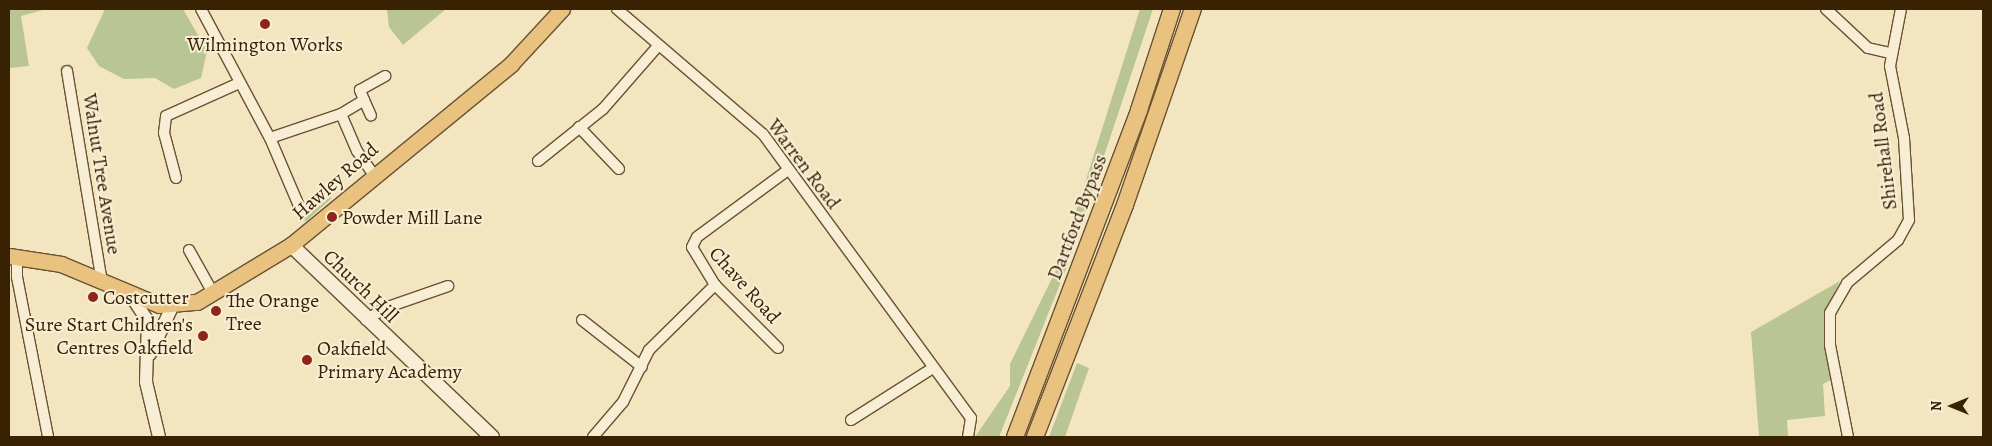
<!DOCTYPE html>
<style>
body{margin:0}
#map{position:relative;width:1992px;height:446px;overflow:hidden;background:#f3e5bf;font-family:Alegreya,serif}
div>[style]{position:absolute}
.green>*{inset:0;background:#b9c593}
.roads{filter:drop-shadow(1px 0 #685232) drop-shadow(-1px 0 #685232) drop-shadow(0 1px #685232) drop-shadow(0 -1px #685232)}
.minor>*{height:10px;margin:-5px;padding:0 5px;transform-origin:5px;border-radius:5px;background:#f7eed5}
.tertiary>*{height:12px;margin:-6px;padding:0 6px;transform-origin:6px;border-radius:6px;background:#f7eed5}
.secondary>*{height:14px;margin:-7px;padding:0 7px;transform-origin:7px;border-radius:7px;background:#f7eed5}
.primary>*{height:15px;margin:-7.5px;padding:0 7.5px;transform-origin:7.5px;border-radius:7.5px;background:#eac280}
.trunk>*{height:16px;margin:-8px;padding:0 8px;transform-origin:8px;border-radius:8px;background:#eac280}
.dots>*{width:14px;height:14px;translate:-50% -50%;box-sizing:border-box;border:2px solid #f7eed5;border-radius:50%}
span{translate:-50% -50%;white-space:nowrap;text-align:center;line-height:1.15;-webkit-text-stroke:4px #f7eed5;paint-order:stroke}
.poi-label{font-size:20px;color:#392103}
.left{translate:0 -50%;text-align:left}
.right{translate:-100% -50%;text-align:right}
.street-label{font-size:20px;color:#392103}
.frame{position:absolute;inset:0;border:10px solid #392103;pointer-events:none}
.north{position:absolute;left:1927px;top:381px;width:50px;height:50px;-webkit-text-stroke:4px #f7eed5;paint-order:stroke;rotate:270deg;font-size:14px;font-weight:700;line-height:20px;text-align:center;color:#392103}
.north::after{content:'';display:block;margin:auto;width:18px;height:22px;background:#392103;clip-path:polygon(50% 0,100% 100%,50% 72%,0 100%)}
</style>
<div id="map">
<div class="green">
<div style="clip-path:polygon(9px 9px,46px 9px,21px 16px,29px 66px,9px 68px)"></div>
<div style="clip-path:polygon(105px 9px,183px 9px,207px 51px,201px 78px,174px 89px,155px 78px,124px 79px,99px 66px,87px 48px)"></div>
<div style="clip-path:polygon(366px 9px,446px 9px,403px 45px,389px 27px,387px 10px)"></div>
<div style="clip-path:polygon(1140px 9px,1153px 9px,1068px 264px,999px 437px,975px 437px,1010px 386px,1010px 364px,1060px 262px)"></div>
<div style="clip-path:polygon(330px 197px,332px 198px,305px 222px,304px 211px,313px 211px)"></div>
<div style="clip-path:polygon(1840px 281px,1825px 313px,1834px 378px,1823px 384px,1825px 416px,1787px 420px,1788px 437px,1759px 437px,1751px 332px)"></div>
<div style="clip-path:polygon(1077px 363px,1089px 368px,1065px 437px,1049px 437px)"></div>
</div>
<div class="roads">
<div class="minor">
<div style="left:201px;top:9px;width:146px;rotate:61.9deg"></div>
<div style="left:270px;top:138px;width:74px;rotate:66.9deg"></div>
<div style="left:617px;top:9px;width:192px;rotate:40.6deg"></div>
<div style="left:763px;top:134px;width:352px;rotate:53.8deg"></div>
<div style="left:971px;top:418px;width:19px;rotate:99deg"></div>
<div style="left:1826px;top:9px;width:57px;rotate:42.9deg"></div>
<div style="left:1868px;top:48px;width:23px;rotate:13deg"></div>
<div style="left:67px;top:71px;width:215px;rotate:80.6deg"></div>
<div style="left:364px;top:100px;width:11px;rotate:-112deg"></div>
<div style="left:360px;top:90px;width:29px;rotate:-29deg"></div>
<div style="left:341px;top:114px;width:27px;rotate:-31deg"></div>
<div style="left:364px;top:100px;width:17px;rotate:66deg"></div>
<div style="left:579px;top:127px;width:58px;rotate:46.4deg"></div>
<div style="left:270px;top:138px;width:75px;rotate:-18.7deg"></div>
<div style="left:341px;top:114px;width:40px;rotate:66.6deg"></div>
<div style="left:357px;top:151px;width:28px;rotate:55deg"></div>
<div style="left:538px;top:161px;width:83px;rotate:-38.7deg"></div>
<div style="left:603px;top:109px;width:84px;rotate:-48.9deg"></div>
<div style="left:176px;top:178px;width:47px;rotate:-104.9deg"></div>
<div style="left:164px;top:133px;width:17px;rotate:-83deg"></div>
<div style="left:166px;top:116px;width:80px;rotate:-24.3deg"></div>
<div style="left:189px;top:250px;width:49px;rotate:60.8deg"></div>
<div style="left:17px;top:256px;width:21px;rotate:90deg"></div>
<div style="left:17px;top:277px;width:163px;rotate:79deg"></div>
<div style="left:366px;top:320px;width:22px;rotate:-32deg"></div>
<div style="left:385px;top:308px;width:67px;rotate:-19.2deg"></div>
<div style="left:582px;top:320px;width:76px;rotate:38.1deg"></div>
<div style="left:778px;top:348px;width:89px;rotate:-135deg"></div>
<div style="left:715px;top:285px;width:44px;rotate:-121.2deg"></div>
<div style="left:692px;top:247px;width:11px;rotate:-63deg"></div>
<div style="left:697px;top:237px;width:113px;rotate:-36.4deg"></div>
<div style="left:851px;top:420px;width:97px;rotate:-32.4deg"></div>
<div style="left:593px;top:437px;width:46px;rotate:-49.4deg"></div>
<div style="left:623px;top:402px;width:58px;rotate:-63.4deg"></div>
<div style="left:649px;top:350px;width:93px;rotate:-44.6deg"></div>
<div style="left:1848px;top:437px;width:94px;rotate:-101.1deg"></div>
<div style="left:1830px;top:345px;width:32px;rotate:-90deg"></div>
<div style="left:1830px;top:313px;width:34px;rotate:-60deg"></div>
<div style="left:1847px;top:283px;width:67px;rotate:-40.1deg"></div>
<div style="left:1898px;top:240px;width:23px;rotate:-61deg"></div>
<div style="left:1909px;top:220px;width:82px;rotate:-93.5deg"></div>
<div style="left:1904px;top:138px;width:73px;rotate:-101deg"></div>
<div style="left:1890px;top:66px;width:58px;rotate:-79.1deg"></div>
</div>
<div class="tertiary">
<div style="left:131px;top:296px;width:30px;rotate:56deg"></div>
<div style="left:148px;top:321px;width:61px;rotate:91.9deg"></div>
<div style="left:146px;top:382px;width:57px;rotate:76.7deg"></div>
<div style="left:150px;top:354px;width:52px;rotate:-64.9deg"></div>
</div>
<div class="secondary">
<div style="left:291px;top:245px;width:278px;rotate:43.7deg"></div>
</div>
<div class="primary">
<div style="left:9px;top:256px;width:53px;rotate:8.7deg"></div>
<div style="left:61px;top:264px;width:106px;rotate:22.7deg"></div>
<div style="left:159px;top:305px;width:38px;rotate:-5deg"></div>
<div style="left:197px;top:302px;width:110px;rotate:-31.2deg"></div>
<div style="left:291px;top:245px;width:285px;rotate:-39.4deg"></div>
<div style="left:511px;top:64px;width:75px;rotate:-47.2deg"></div>
</div>
<div class="trunk">
<div style="left:1015px;top:437px;width:350px;rotate:-69.2deg"></div>
<div style="left:1139px;top:110px;width:106px;rotate:-71.9deg"></div>
<div style="left:1035px;top:437px;width:249px;rotate:-68.8deg"></div>
<div style="left:1125px;top:205px;width:207px;rotate:-70.9deg"></div>
</div>
</div>
<div class="dots">
<div style="left:265px;top:24px;background:#8f2418"></div>
<div style="left:332px;top:217px;background:#8f2418"></div>
<div style="left:93px;top:297px;background:#8f2418"></div>
<div style="left:216px;top:311px;background:#8f2418"></div>
<div style="left:203px;top:336px;background:#8f2418"></div>
<div style="left:307px;top:360px;background:#8f2418"></div>
</div>
<div class="poi-label">
<span style="left:265px;top:44px">Wilmington Works</span>
<span class="left" style="left:342px;top:217px">Powder Mill Lane</span>
<span class="left" style="left:103px;top:297px">Costcutter</span>
<span class="left" style="left:226px;top:312px">The Orange<br>Tree</span>
<span class="right" style="left:193px;top:336px">Sure Start Children's<br>Centres Oakfield</span>
<span class="left" style="left:317px;top:360px">Oakfield<br>Primary Academy</span>
</div>
<div class="street-label">
<span style="left:1883px;top:151px;rotate:-97deg">Shirehall Road</span>
<span style="left:804px;top:164px;rotate:53deg">Warren Road</span>
<span style="left:102px;top:174px;rotate:81deg">Walnut Tree Avenue</span>
<span style="left:335px;top:181px;rotate:-41deg">Hawley Road</span>
<span style="left:1077px;top:217px;rotate:-69deg">Dartford Bypass</span>
<span style="left:745px;top:285px;rotate:48deg">Chave Road</span>
<span style="left:361px;top:286px;rotate:44deg">Church Hill</span>
</div>
<div class="frame"></div>
<div class="north">N</div>
</div>
